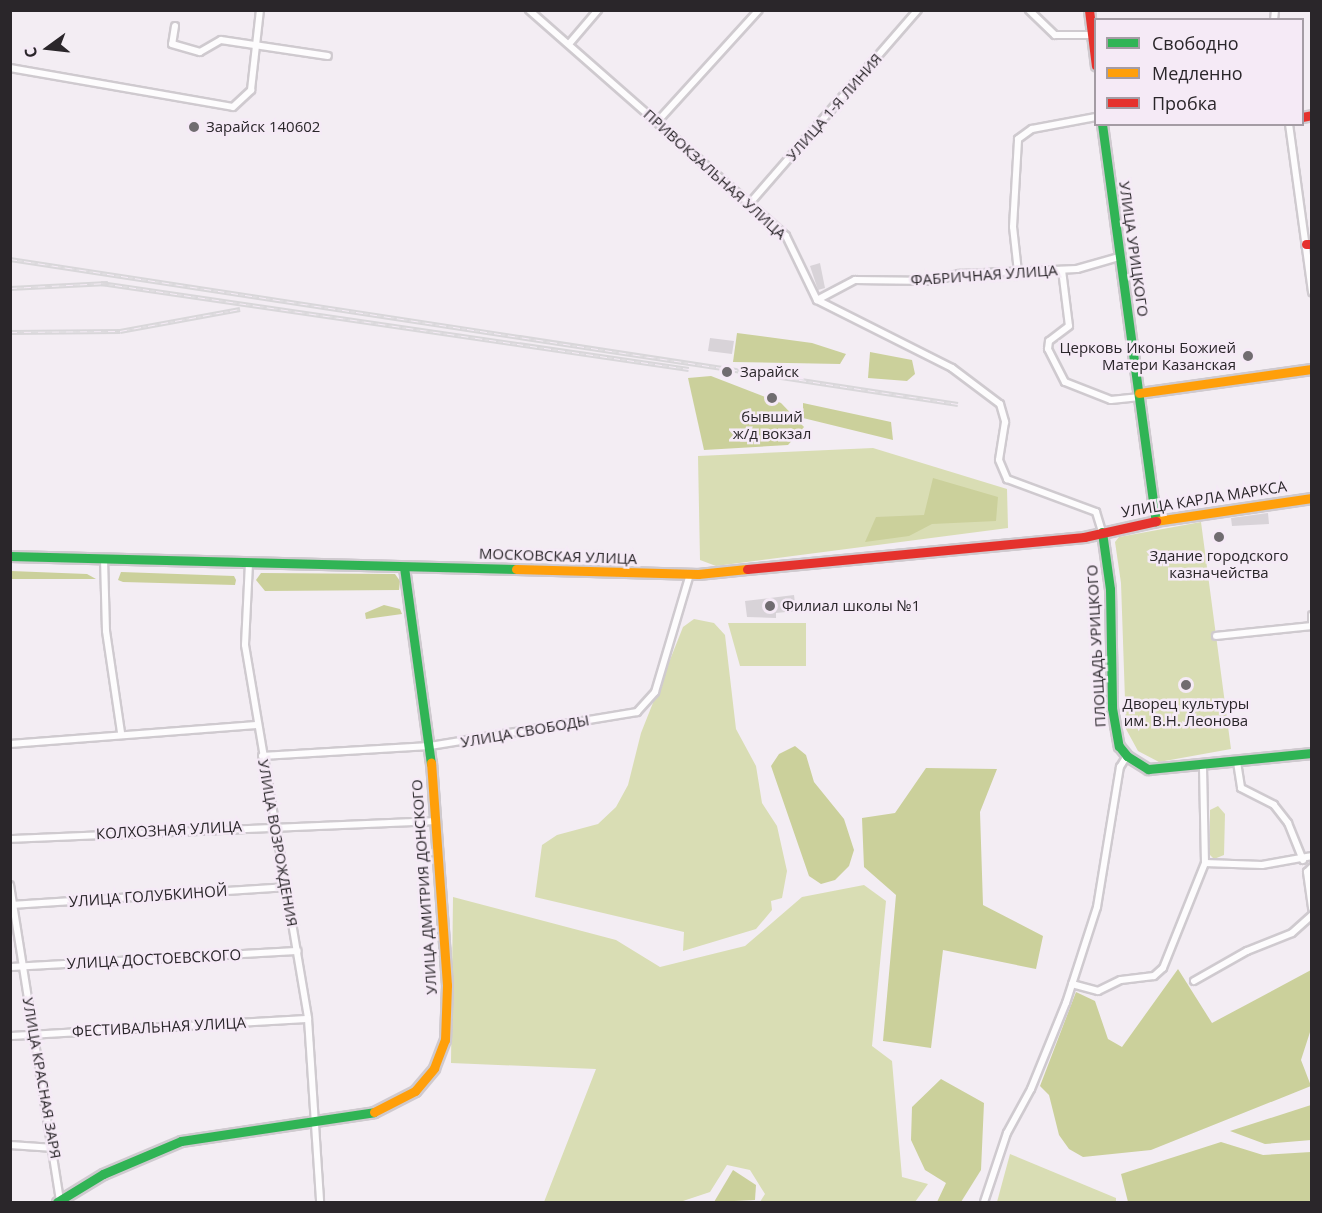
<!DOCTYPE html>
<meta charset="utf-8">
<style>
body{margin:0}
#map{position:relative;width:1322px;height:1213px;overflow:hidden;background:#f3edf3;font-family:"Open Sans",sans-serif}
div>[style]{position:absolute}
.green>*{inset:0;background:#d9ddb4}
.forest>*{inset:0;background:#cbd09b}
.building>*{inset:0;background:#d8d3d8}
.roads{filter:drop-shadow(2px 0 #cfcacf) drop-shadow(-2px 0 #cfcacf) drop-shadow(0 2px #cfcacf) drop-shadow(0 -2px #cfcacf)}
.street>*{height:6px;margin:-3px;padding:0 3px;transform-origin:3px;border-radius:3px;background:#fdfcfd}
.fast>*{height:9px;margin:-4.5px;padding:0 4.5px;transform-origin:4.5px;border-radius:4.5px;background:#30b455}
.slow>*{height:9px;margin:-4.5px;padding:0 4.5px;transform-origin:4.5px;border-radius:4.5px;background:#ff9f0a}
.jam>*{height:9px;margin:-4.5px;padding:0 4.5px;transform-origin:4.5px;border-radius:4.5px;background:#e5322d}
.rail>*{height:4.5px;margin-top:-2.25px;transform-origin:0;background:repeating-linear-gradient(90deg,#f5eaf6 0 7px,#d9d7da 0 14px);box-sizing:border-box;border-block:2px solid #d9d7da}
.dots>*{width:16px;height:16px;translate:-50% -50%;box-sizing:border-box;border:3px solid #f5eaf6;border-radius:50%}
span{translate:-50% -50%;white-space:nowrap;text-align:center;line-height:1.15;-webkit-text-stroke:5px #f5eaf6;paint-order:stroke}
.street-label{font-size:15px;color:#2a262a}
.poi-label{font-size:15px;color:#2a262a}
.left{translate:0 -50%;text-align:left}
.right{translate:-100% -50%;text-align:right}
.frame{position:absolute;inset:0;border:12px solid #2a262a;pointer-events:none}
.legend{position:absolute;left:1094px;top:18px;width:210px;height:108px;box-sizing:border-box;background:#f5eaf6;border:2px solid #a49ca4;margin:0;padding:8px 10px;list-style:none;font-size:18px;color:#2a262a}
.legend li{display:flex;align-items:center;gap:12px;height:30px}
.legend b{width:30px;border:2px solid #a49ca4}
.north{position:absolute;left:18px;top:18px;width:60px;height:60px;-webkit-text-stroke:4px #f5eaf6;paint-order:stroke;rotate:255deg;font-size:16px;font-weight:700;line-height:24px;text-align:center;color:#2a262a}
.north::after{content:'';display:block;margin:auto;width:21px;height:27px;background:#2a262a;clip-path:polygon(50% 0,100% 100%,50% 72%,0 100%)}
</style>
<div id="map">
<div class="green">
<div style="clip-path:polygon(873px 448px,1007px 489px,1008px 528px,716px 566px,700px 560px,698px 456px)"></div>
<div style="clip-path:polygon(1201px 522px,1231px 749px,1159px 762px,1138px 751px,1126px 729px,1121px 583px,1115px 542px,1119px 537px)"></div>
<div style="clip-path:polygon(694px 619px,714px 623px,725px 635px,736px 729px,756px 766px,762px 803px,777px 826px,787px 871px,782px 898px,771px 901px,772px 910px,756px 929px,683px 951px,684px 932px,535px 897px,542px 845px,557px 835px,598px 824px,616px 807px,628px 785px,641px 733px,683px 627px)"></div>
<div style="clip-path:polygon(728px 623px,806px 623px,806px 666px,740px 666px)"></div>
<div style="clip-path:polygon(1218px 806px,1225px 814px,1224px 855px,1214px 859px,1210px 855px,1210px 810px)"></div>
<div style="clip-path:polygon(864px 885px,886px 901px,872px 1046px,892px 1061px,902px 1177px,928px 1184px,915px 1202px,760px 1202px,765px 1194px,750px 1170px,727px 1165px,710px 1192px,680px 1202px,544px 1202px,596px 1069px,451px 1063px,453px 897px,616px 940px,660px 967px,745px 946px,802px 897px)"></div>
<div style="clip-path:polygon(1010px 1154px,1116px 1198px,1116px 1202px,997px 1202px)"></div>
</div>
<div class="forest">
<div style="clip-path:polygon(737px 333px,812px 343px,846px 354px,840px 364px,733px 362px)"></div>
<div style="clip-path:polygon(870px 352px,912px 360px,915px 374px,907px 381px,868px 378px)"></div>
<div style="clip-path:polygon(711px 376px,781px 403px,804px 427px,788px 445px,704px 450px,688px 378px)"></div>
<div style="clip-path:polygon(803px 403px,891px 422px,893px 440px,803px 418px)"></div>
<div style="clip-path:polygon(933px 478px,998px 497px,996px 521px,932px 524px,909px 536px,865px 542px,876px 517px,924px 515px)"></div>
<div style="clip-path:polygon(11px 571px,87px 574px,96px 579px,11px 579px)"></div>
<div style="clip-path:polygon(121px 572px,234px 576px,236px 580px,235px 585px,123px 582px,118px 580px)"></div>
<div style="clip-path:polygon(261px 573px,395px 574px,400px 581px,399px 590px,265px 591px,256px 580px)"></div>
<div style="clip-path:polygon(384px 605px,400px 609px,402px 614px,366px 619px,365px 613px)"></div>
<div style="clip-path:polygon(795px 746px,806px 755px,814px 782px,844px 819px,854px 850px,849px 866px,835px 880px,821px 884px,809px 876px,771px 766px,779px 754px)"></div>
<div style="clip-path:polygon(926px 768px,997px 769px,980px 812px,983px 905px,1043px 936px,1036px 969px,943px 950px,931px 1048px,883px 1041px,896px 895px,864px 867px,862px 818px,895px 813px)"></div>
<div style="clip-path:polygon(1178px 969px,1212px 1023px,1311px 970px,1311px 1029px,1301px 1060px,1311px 1086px,1151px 1150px,1083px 1157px,1069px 1149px,1059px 1135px,1049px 1095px,1040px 1086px,1076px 992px,1095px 1001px,1108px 1039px,1122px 1047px)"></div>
<div style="clip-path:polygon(941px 1079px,984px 1103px,981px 1170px,961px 1202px,937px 1202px,946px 1183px,925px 1170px,911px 1140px,912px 1107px)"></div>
<div style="clip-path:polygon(1311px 1105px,1311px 1140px,1265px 1144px,1230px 1131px)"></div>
<div style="clip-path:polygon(1221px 1142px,1263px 1155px,1311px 1152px,1311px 1202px,1128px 1202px,1121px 1174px)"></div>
<div style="clip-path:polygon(733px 1170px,756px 1185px,755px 1200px,714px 1202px)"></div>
</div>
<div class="building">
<div style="clip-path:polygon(820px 263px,825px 288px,818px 290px,810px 266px)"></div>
<div style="clip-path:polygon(710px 338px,734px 341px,732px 354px,708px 351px)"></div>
<div style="clip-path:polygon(1268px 513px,1269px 524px,1232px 526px,1231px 518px)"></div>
<div style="clip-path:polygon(794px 595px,796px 611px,776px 613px,776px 618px,747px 617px,745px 601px)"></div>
</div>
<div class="roads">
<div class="street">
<div style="left:529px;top:10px;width:342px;rotate:41.3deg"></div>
<div style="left:786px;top:236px;width:71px;rotate:64.2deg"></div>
<div style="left:817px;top:300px;width:151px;rotate:26.7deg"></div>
<div style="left:952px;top:368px;width:60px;rotate:36.9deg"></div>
<div style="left:1000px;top:404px;width:19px;rotate:74deg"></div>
<div style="left:1005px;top:422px;width:38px;rotate:99deg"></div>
<div style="left:999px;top:460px;width:21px;rotate:67deg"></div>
<div style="left:1007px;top:479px;width:95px;rotate:20.3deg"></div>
<div style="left:1096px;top:512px;width:21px;rotate:73deg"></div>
<div style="left:1029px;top:10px;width:36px;rotate:44deg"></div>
<div style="left:1055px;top:35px;width:39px"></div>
<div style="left:1274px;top:20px;width:10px;rotate:-84deg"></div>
<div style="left:175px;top:26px;width:18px;rotate:99deg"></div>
<div style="left:172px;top:44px;width:29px;rotate:16deg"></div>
<div style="left:200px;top:52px;width:24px;rotate:-30deg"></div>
<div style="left:221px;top:40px;width:108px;rotate:8.5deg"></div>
<div style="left:569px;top:44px;width:45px;rotate:-49.5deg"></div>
<div style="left:10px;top:68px;width:226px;rotate:9.9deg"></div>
<div style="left:233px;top:107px;width:25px;rotate:-43deg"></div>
<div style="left:251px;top:90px;width:81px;rotate:-83.6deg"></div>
<div style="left:657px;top:122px;width:151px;rotate:-47.7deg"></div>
<div style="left:1289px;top:124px;width:170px;rotate:82.2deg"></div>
<div style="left:750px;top:203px;width:256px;rotate:-49deg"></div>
<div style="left:1062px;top:270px;width:56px;rotate:82.9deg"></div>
<div style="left:1069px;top:326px;width:25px;rotate:143deg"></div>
<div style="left:1049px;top:341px;width:8px;rotate:97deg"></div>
<div style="left:1048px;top:349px;width:37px;rotate:63deg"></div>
<div style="left:1065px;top:382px;width:49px;rotate:21.4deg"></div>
<div style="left:1111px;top:400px;width:29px;rotate:-6deg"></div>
<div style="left:1018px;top:272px;width:45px;rotate:-96.3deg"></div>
<div style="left:1013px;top:227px;width:88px;rotate:-86.7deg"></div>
<div style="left:1018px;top:139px;width:17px;rotate:-36deg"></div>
<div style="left:1032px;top:129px;width:65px;rotate:-10.6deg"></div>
<div style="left:817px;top:300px;width:43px;rotate:-27.8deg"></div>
<div style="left:855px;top:280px;width:78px;rotate:0.7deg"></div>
<div style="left:933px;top:281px;width:28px;rotate:-15deg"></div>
<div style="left:960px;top:274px;width:117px;rotate:-2.4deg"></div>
<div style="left:1077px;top:269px;width:44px;rotate:-15.9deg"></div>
<div style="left:104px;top:559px;width:72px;rotate:88.4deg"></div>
<div style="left:106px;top:631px;width:103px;rotate:81.6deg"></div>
<div style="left:249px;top:563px;width:82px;rotate:92.8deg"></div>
<div style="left:245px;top:645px;width:379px;rotate:80.4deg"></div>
<div style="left:308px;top:1019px;width:183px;rotate:86.2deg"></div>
<div style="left:1312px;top:615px;width:11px;rotate:90deg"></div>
<div style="left:1216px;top:636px;width:96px;rotate:-6deg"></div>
<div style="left:10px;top:744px;width:247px;rotate:-4.4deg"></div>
<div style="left:262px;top:756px;width:168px;rotate:-3.4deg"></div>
<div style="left:430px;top:746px;width:210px;rotate:-9.3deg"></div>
<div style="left:637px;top:712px;width:27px;rotate:-48deg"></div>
<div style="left:655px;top:692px;width:123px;rotate:-73.5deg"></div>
<div style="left:1237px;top:762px;width:26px;rotate:81deg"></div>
<div style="left:1241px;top:788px;width:37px;rotate:27deg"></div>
<div style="left:1274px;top:805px;width:23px;rotate:52deg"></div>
<div style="left:1288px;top:823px;width:40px;rotate:68deg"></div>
<div style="left:10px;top:839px;width:425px;rotate:-2.4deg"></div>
<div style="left:1205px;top:863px;width:57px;rotate:2deg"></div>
<div style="left:1262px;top:865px;width:51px;rotate:-10.2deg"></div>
<div style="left:1312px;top:867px;width:7px;rotate:135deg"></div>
<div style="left:1307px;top:872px;width:37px;rotate:82deg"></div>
<div style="left:10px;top:885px;width:319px;rotate:81deg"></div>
<div style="left:10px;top:905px;width:276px;rotate:-3.7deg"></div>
<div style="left:10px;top:967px;width:288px;rotate:-3.2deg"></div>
<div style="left:1194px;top:981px;width:61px;rotate:-29.5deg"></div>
<div style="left:1247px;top:951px;width:48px;rotate:-21.8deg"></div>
<div style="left:1292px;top:933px;width:27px;rotate:-42deg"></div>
<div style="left:1072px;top:984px;width:27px;rotate:15deg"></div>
<div style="left:1098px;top:991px;width:25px;rotate:-26deg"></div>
<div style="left:1121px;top:980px;width:33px;rotate:-7deg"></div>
<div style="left:1154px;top:976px;width:12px;rotate:-42deg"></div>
<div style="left:1163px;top:968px;width:113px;rotate:-68.2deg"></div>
<div style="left:1205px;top:863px;width:98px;rotate:-91.2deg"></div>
<div style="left:10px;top:1036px;width:298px;rotate:-3.3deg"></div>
<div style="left:10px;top:1145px;width:44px;rotate:3.9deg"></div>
<div style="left:984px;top:1202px;width:73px;rotate:-71.6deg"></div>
<div style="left:1007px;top:1133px;width:50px;rotate:-61.4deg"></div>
<div style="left:1031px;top:1089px;width:93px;rotate:-67.9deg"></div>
<div style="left:1066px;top:1003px;width:101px;rotate:-72.1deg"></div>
<div style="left:1097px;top:907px;width:142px;rotate:-80.7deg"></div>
<div style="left:1120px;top:767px;width:13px;rotate:-58deg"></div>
</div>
<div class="fast">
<div style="left:1102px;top:124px;width:401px;rotate:82.3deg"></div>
<div style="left:1102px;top:532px;width:58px;rotate:82deg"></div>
<div style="left:1110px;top:589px;width:119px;rotate:89deg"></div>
<div style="left:1112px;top:708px;width:39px;rotate:80deg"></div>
<div style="left:1119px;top:746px;width:13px;rotate:51deg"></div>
<div style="left:1127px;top:756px;width:25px;rotate:32deg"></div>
<div style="left:1148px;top:769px;width:165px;rotate:-5.6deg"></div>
<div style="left:10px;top:556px;width:506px;rotate:1.47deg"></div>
<div style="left:404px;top:567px;width:198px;rotate:82.2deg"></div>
<div style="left:57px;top:1202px;width:54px;rotate:-31.3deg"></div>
<div style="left:103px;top:1174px;width:85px;rotate:-22.9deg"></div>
<div style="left:181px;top:1141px;width:195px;rotate:-8.5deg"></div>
</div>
<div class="slow">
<div style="left:1139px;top:393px;width:175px;rotate:-7.9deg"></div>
<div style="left:1156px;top:521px;width:158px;rotate:-8.4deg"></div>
<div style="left:516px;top:569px;width:182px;rotate:1.6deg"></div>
<div style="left:698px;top:574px;width:49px;rotate:-5.8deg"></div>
<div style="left:374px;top:1112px;width:46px;rotate:-27.1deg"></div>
<div style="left:415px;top:1091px;width:30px;rotate:-50deg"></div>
<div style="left:434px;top:1068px;width:30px;rotate:-69deg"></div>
<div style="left:445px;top:1040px;width:55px;rotate:-87.9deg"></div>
<div style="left:447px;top:985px;width:223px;rotate:-94.1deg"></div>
</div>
<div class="jam">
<div style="left:1089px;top:10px;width:56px;rotate:82.9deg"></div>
<div style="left:1302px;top:117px;width:10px;rotate:-11deg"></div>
<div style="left:1306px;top:244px;width:6px"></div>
<div style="left:747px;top:569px;width:339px;rotate:-5.4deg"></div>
<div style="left:1084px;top:537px;width:74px;rotate:-12.5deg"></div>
</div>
</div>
<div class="rail">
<div style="left:10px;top:259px;width:959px;rotate:8.7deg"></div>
<div style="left:101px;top:283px;width:594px;rotate:8.32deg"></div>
<div style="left:10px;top:288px;width:98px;rotate:-2.9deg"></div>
<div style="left:10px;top:332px;width:110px;rotate:-0.5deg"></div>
<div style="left:120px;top:331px;width:122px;rotate:-10.4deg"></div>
</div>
<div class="dots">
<div style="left:194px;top:127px;background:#706c70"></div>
<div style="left:1248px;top:356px;background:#706c70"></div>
<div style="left:727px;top:372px;background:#706c70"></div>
<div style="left:772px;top:398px;background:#706c70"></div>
<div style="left:1219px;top:537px;background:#706c70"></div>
<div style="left:770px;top:606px;background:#706c70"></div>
<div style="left:1186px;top:685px;background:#706c70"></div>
</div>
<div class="street-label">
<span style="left:834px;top:107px;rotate:-49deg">УЛИЦА 1-Я ЛИНИЯ</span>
<span style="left:715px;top:174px;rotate:42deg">ПРИВОКЗАЛЬНАЯ УЛИЦА</span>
<span style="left:1134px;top:249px;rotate:82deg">УЛИЦА УРИЦКОГО</span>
<span style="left:984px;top:275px;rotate:-4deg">ФАБРИЧНАЯ УЛИЦА</span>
<span style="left:1204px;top:499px;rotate:-9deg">УЛИЦА КАРЛА МАРКСА</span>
<span style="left:558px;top:556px;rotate:2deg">МОСКОВСКАЯ УЛИЦА</span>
<span style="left:1096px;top:646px;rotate:-93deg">ПЛОЩАДЬ УРИЦКОГО</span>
<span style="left:525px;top:731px;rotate:-10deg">УЛИЦА СВОБОДЫ</span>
<span style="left:169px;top:830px;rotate:-3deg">КОЛХОЗНАЯ УЛИЦА</span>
<span style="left:278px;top:843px;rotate:80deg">УЛИЦА ВОЗРОЖДЕНИЯ</span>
<span style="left:424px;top:887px;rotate:-94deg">УЛИЦА ДМИТРИЯ ДОНСКОГО</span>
<span style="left:148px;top:896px;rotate:-4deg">УЛИЦА ГОЛУБКИНОЙ</span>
<span style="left:154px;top:959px;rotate:-3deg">УЛИЦА ДОСТОЕВСКОГО</span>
<span style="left:159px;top:1027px;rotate:-3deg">ФЕСТИВАЛЬНАЯ УЛИЦА</span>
<span style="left:42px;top:1078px;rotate:80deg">УЛИЦА КРАСНАЯ ЗАРЯ</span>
</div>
<div class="poi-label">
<span class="left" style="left:206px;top:127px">Зарайск 140602</span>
<span class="right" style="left:1236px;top:356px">Церковь Иконы Божией<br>Матери Казанская</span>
<span class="left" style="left:740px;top:372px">Зарайск</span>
<span style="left:772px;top:425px">бывший<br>ж/д вокзал</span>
<span style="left:1219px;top:564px">Здание городского<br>казначейства</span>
<span class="left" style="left:782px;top:606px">Филиал школы №1</span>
<span style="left:1186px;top:712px">Дворец культуры<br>им. В.Н. Леонова</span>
</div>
<div class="frame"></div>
<ul class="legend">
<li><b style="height:8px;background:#30b455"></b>Свободно</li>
<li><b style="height:8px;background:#ff9f0a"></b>Медленно</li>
<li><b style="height:8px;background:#e5322d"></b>Пробка</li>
</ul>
<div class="north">С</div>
</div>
